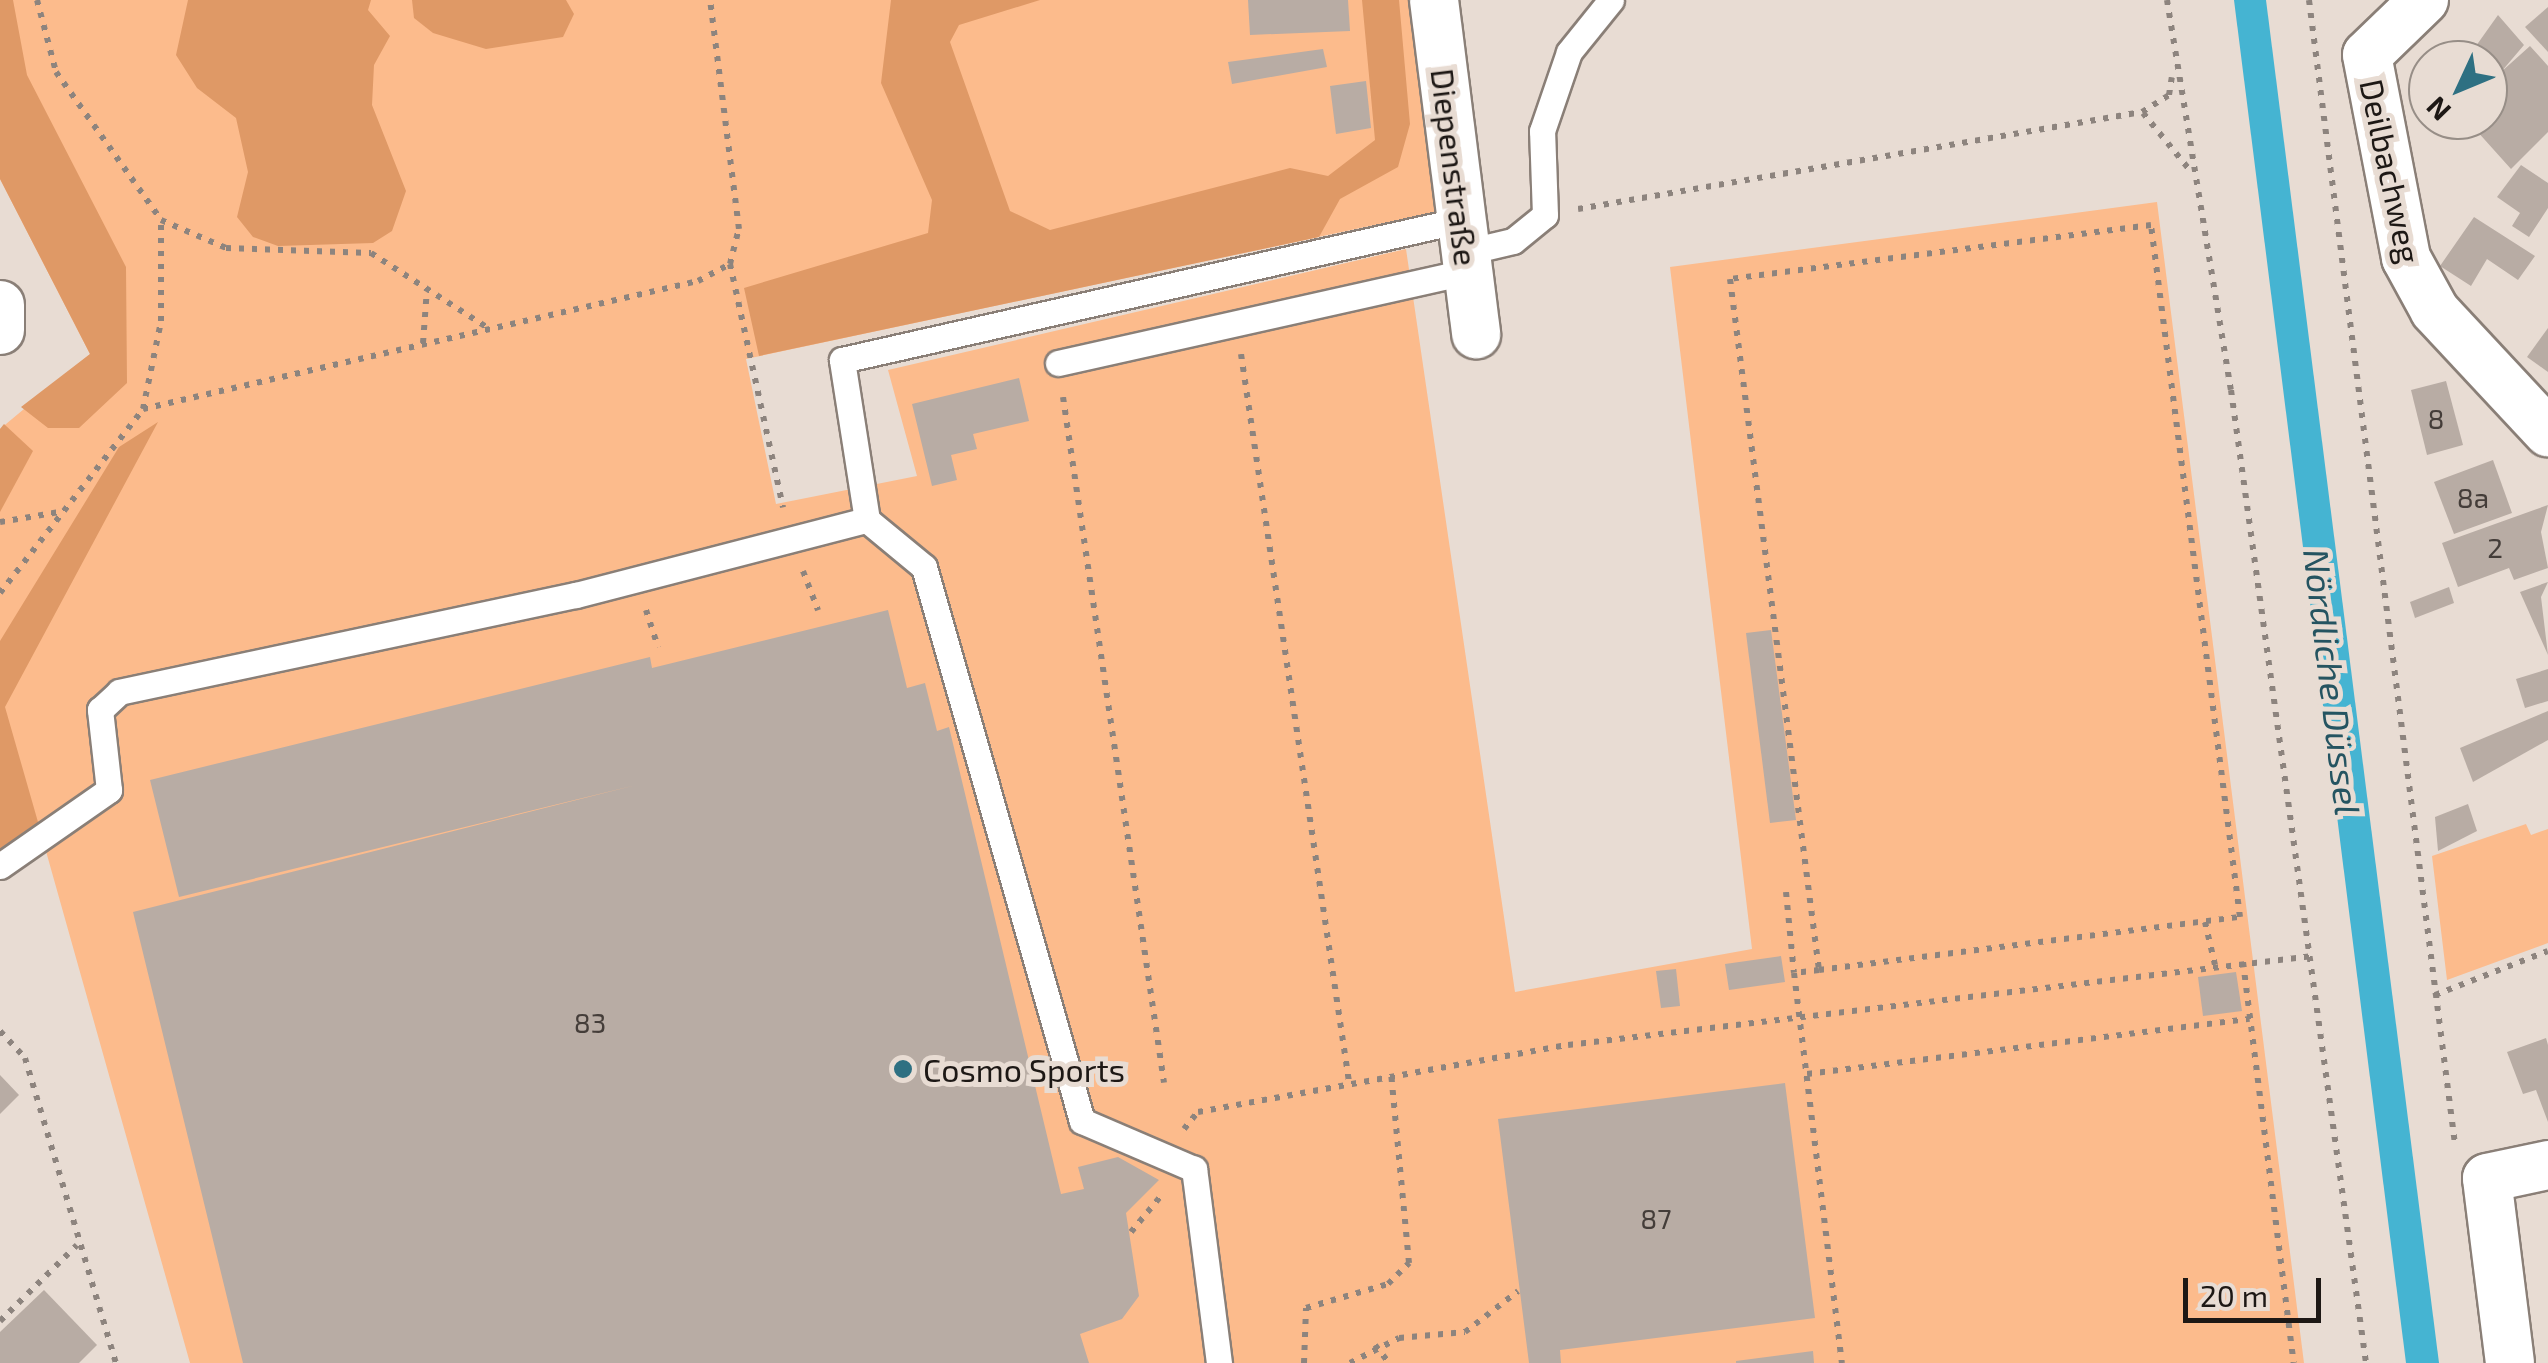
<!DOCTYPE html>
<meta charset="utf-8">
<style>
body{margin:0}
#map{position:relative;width:2548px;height:1363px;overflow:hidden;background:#e8dcd3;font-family:"Exo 2",sans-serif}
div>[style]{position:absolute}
.green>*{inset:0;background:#fcbb8c}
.forest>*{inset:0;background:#df9966}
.water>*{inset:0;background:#45b4d2}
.building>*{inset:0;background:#b8aca4}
.path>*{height:6px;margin-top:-3px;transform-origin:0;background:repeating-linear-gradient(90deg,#8d847e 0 5px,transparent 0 13px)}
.roads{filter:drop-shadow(2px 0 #8a7f77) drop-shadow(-2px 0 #8a7f77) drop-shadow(0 2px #8a7f77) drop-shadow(0 -2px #8a7f77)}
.service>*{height:25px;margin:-12.5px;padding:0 12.5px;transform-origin:12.5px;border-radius:12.5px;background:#fff}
.minor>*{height:48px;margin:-24px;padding:0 24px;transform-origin:24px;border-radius:24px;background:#fff}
.dots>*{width:28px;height:28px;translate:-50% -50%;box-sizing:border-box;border:5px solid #e8dcd3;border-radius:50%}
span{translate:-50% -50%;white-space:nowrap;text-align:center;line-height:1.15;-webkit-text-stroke:10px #e8dcd3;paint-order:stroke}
.number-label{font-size:28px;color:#443d39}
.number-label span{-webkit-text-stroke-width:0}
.street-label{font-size:32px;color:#1d1815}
.poi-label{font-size:32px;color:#1d1815}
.left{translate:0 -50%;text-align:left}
.water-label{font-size:35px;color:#255461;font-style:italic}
.north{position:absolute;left:2408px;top:40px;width:100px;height:100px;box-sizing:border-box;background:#e8dcd3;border:2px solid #978e87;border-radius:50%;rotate:226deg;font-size:28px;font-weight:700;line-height:40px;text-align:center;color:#1d1815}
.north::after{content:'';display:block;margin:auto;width:35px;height:45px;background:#2e7082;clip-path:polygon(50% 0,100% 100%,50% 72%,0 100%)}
.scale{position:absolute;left:2183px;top:1278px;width:138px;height:45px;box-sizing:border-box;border:5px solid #1d1815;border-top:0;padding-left:12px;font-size:30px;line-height:35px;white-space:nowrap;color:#1d1815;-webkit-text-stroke:8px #e8dcd3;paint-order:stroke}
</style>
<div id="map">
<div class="green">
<div style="clip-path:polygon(0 0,1418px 0,1445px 210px,746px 359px,776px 504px,917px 476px,888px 370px,1406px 249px,1515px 992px,1752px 949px,1670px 267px,2157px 202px,2304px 1363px,190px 1363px,40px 830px,0 855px,0 429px,90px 354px,0 179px)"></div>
<div style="clip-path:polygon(2526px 824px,2531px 835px,2548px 829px,2548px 943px,2447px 980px,2432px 856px)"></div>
</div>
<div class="forest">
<div style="clip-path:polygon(0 0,13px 0,27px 75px,126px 267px,127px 383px,79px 428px,48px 428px,21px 407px,90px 354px,0 179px)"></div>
<div style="clip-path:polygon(188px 0,371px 0,368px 10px,390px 36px,374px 65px,372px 105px,406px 191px,392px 231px,373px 243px,278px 246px,253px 237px,237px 217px,248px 172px,236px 118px,197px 88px,176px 55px)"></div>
<div style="clip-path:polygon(412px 0,566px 0,574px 14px,563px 37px,486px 49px,433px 33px,414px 18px)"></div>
<div style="clip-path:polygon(891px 0,1040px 0,959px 25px,950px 42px,1010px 211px,1050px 230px,1290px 168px,1328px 176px,1375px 140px,1362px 0,1399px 0,1410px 124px,1398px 167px,1340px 199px,1319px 237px,759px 356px,744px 288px,928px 233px,932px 200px,881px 83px)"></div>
<div style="clip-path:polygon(158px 422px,5px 707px,40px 829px,0 855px,0 641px,119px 447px)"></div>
<div style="clip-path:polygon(4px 424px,33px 451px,0 512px,0 429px)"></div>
</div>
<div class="water">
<div style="clip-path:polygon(2234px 0,2266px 0,2439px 1363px,2406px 1363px)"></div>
</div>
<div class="building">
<div style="clip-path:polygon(1248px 0,1348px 0,1350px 31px,1250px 35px)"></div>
<div style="clip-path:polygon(2548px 7px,2548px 52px,2525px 27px)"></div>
<div style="clip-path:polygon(2498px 15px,2524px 45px,2501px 72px,2530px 46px,2548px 66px,2548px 132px,2511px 169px,2467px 120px,2488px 120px,2488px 60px,2466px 60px)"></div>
<div style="clip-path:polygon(1323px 49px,1327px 67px,1232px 84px,1228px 62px)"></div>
<div style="clip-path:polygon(1366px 81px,1371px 128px,1336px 134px,1330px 86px)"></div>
<div style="clip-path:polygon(2521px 165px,2548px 183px,2548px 208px,2529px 237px,2512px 226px,2520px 213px,2497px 197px)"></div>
<div style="clip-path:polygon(2474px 217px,2535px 256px,2518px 280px,2487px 259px,2471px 286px,2440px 266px)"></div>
<div style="clip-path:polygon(2548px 328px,2548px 372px,2527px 357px)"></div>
<div style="clip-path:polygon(1019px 378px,1029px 421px,973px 434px,977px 449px,951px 455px,957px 480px,932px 486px,912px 404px)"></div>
<div style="clip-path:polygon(2446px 381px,2463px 445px,2427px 455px,2411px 390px)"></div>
<div style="clip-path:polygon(2493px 460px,2512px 513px,2454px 534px,2434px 482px)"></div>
<div style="clip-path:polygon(2548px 505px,2541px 532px,2548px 568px,2514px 580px,2509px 568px,2458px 587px,2442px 543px)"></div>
<div style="clip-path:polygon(2548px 582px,2541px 597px,2548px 655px,2520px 592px)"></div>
<div style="clip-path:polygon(2449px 587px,2454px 603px,2415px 618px,2410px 602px)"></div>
<div style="clip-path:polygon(888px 610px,907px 688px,925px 683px,937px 731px,949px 727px,1061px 1194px,1084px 1189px,1078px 1167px,1118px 1157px,1159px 1180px,1126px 1213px,1139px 1296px,1122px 1319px,1080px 1334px,1089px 1363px,243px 1363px,133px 912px,636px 785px,179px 897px,150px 780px,650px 657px,652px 668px)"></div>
<div style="clip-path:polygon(1771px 630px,1796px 820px,1770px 823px,1746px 633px)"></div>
<div style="clip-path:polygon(2548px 669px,2548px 701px,2525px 708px,2516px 679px)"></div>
<div style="clip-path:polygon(2548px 711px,2548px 740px,2473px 782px,2460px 748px)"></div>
<div style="clip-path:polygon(2468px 804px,2477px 831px,2438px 851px,2435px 817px)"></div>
<div style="clip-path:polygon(1781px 956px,1785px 982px,1729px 990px,1725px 964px)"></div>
<div style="clip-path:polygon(1676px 969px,1680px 1006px,1661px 1008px,1656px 971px)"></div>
<div style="clip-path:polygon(2236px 972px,2242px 1011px,2203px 1016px,2198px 977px)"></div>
<div style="clip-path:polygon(2546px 1038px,2548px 1045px,2548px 1122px,2536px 1090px,2523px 1094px,2507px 1052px)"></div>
<div style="clip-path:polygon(0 1075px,19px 1095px,0 1114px)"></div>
<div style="clip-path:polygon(1785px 1083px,1815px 1318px,1560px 1350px,1561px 1363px,1529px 1363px,1498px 1119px)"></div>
<div style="clip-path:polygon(44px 1290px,97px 1345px,79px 1363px,0 1363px,0 1332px)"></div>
<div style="clip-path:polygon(1813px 1351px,1814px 1363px,1736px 1363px,1736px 1361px)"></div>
</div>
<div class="path">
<div style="left:37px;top:0;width:74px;rotate:75.2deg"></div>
<div style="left:56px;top:72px;width:181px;rotate:54.6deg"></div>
<div style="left:161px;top:220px;width:71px;rotate:23.3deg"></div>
<div style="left:226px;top:248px;width:145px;rotate:2deg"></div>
<div style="left:371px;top:253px;width:139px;rotate:32.7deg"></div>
<div style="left:2167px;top:0;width:395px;rotate:80.7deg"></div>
<div style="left:2231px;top:390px;width:982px;rotate:82.1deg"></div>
<div style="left:2309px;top:0;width:1153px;rotate:82.73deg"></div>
<div style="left:2143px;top:113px;width:71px;rotate:50.7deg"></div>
<div style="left:1578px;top:209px;width:572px;rotate:-9.76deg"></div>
<div style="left:2142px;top:112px;width:32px;rotate:-32deg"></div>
<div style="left:2169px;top:95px;width:18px;rotate:-81deg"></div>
<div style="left:730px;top:264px;width:249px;rotate:77.7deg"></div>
<div style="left:423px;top:343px;width:54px;rotate:-85.8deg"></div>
<div style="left:1241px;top:354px;width:736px;rotate:81.56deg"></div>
<div style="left:1063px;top:397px;width:693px;rotate:81.62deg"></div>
<div style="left:143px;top:409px;width:570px;rotate:-12.99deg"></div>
<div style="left:698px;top:281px;width:36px;rotate:-28deg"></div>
<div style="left:730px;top:264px;width:36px;rotate:-76deg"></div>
<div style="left:739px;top:229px;width:231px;rotate:-97.2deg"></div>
<div style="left:0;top:522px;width:60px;rotate:-9.6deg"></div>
<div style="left:803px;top:571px;width:42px;rotate:69deg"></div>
<div style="left:0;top:593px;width:233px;rotate:-52.1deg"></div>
<div style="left:143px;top:409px;width:90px;rotate:-78.4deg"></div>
<div style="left:161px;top:321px;width:99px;rotate:-90deg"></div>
<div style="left:646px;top:610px;width:39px;rotate:72deg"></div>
<div style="left:1786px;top:892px;width:81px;rotate:84.4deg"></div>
<div style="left:2205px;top:922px;width:44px;rotate:76.9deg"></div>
<div style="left:2243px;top:962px;width:404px;rotate:82.8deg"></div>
<div style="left:1819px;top:970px;width:424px;rotate:-7.2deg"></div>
<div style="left:2240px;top:917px;width:698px;rotate:-97.33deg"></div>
<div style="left:2151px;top:225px;width:424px;rotate:172.7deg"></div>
<div style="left:1730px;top:279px;width:697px;rotate:82.66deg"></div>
<div style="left:1819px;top:970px;width:25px;rotate:173deg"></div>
<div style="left:1794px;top:973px;width:393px;rotate:83deg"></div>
<div style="left:2435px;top:995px;width:121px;rotate:-21.3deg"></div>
<div style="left:0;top:1031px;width:37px;rotate:47deg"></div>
<div style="left:25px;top:1058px;width:318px;rotate:73.4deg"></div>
<div style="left:1807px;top:1074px;width:446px;rotate:-7.1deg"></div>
<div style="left:1184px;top:1129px;width:22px;rotate:-51deg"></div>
<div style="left:1198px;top:1112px;width:376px;rotate:-10.3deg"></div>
<div style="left:1568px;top:1045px;width:750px;rotate:-6.81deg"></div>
<div style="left:1131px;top:1232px;width:45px;rotate:-50.4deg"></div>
<div style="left:0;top:1321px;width:108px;rotate:-44.6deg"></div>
<div style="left:1375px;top:1345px;width:23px;rotate:52deg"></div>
<div style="left:1304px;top:1363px;width:55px;rotate:-87.9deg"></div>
<div style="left:1306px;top:1308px;width:85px;rotate:-16.3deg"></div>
<div style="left:1388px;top:1284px;width:30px;rotate:-45deg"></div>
<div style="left:1409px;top:1263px;width:190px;rotate:-95.4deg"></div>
<div style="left:1350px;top:1363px;width:55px;rotate:-27deg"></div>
<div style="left:1399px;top:1338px;width:66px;rotate:-5.2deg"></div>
<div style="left:1465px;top:1332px;width:67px;rotate:-37.7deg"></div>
</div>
<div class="roads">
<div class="service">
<div style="left:1466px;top:252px;width:48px;rotate:-13.2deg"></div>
<div style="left:1513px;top:241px;width:41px;rotate:-39.1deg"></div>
<div style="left:1545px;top:215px;width:84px;rotate:-92deg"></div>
<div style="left:1542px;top:131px;width:83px;rotate:-71.1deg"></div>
<div style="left:1569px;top:52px;width:67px;rotate:-51.1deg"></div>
<div style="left:1058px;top:363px;width:421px;rotate:-12.6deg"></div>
<div style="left:0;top:866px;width:133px;rotate:-34.9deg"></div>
<div style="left:109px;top:790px;width:81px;rotate:-96.4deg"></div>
<div style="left:100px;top:710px;width:26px;rotate:-43deg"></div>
<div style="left:119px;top:692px;width:467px;rotate:-12deg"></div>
<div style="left:576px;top:595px;width:301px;rotate:-14.5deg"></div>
<div style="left:1219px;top:1363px;width:196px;rotate:-97.3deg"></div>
<div style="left:1194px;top:1169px;width:122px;rotate:-156.8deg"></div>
<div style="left:1082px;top:1121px;width:576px;rotate:-105.92deg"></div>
<div style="left:924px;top:567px;width:74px;rotate:-140.5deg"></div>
<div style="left:867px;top:520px;width:162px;rotate:-98.9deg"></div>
<div style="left:842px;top:360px;width:635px;rotate:-12.74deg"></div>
</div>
<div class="minor">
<div style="left:1434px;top:0;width:337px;rotate:82.8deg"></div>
<div style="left:2424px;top:0;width:79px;rotate:136deg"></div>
<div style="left:2367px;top:55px;width:207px;rotate:79.1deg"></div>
<div style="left:2406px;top:258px;width:60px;rotate:61.3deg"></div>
<div style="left:2435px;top:311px;width:166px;rotate:47deg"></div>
<div style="left:0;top:305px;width:25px;rotate:90deg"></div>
<div style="left:2510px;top:1363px;width:186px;rotate:-97.1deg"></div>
<div style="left:2487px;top:1178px;width:62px;rotate:-12deg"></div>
</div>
</div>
<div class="dots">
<div style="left:903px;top:1069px;background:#2e7082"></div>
</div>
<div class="number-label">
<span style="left:2436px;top:418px">8</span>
<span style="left:2473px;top:497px">8a</span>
<span style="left:2495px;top:547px">2</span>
<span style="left:590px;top:1022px">83</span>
<span style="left:1656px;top:1218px">87</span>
</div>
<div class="street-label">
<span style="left:1455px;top:167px;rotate:83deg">Diepenstraße</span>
<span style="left:2391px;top:171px;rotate:78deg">Deilbachweg</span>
</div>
<div class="poi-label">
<span class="left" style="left:923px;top:1069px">Cosmo Sports</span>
</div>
<div class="water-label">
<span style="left:2333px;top:682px;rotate:83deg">Nördliche Düssel</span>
</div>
<div class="north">N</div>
<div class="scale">20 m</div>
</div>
